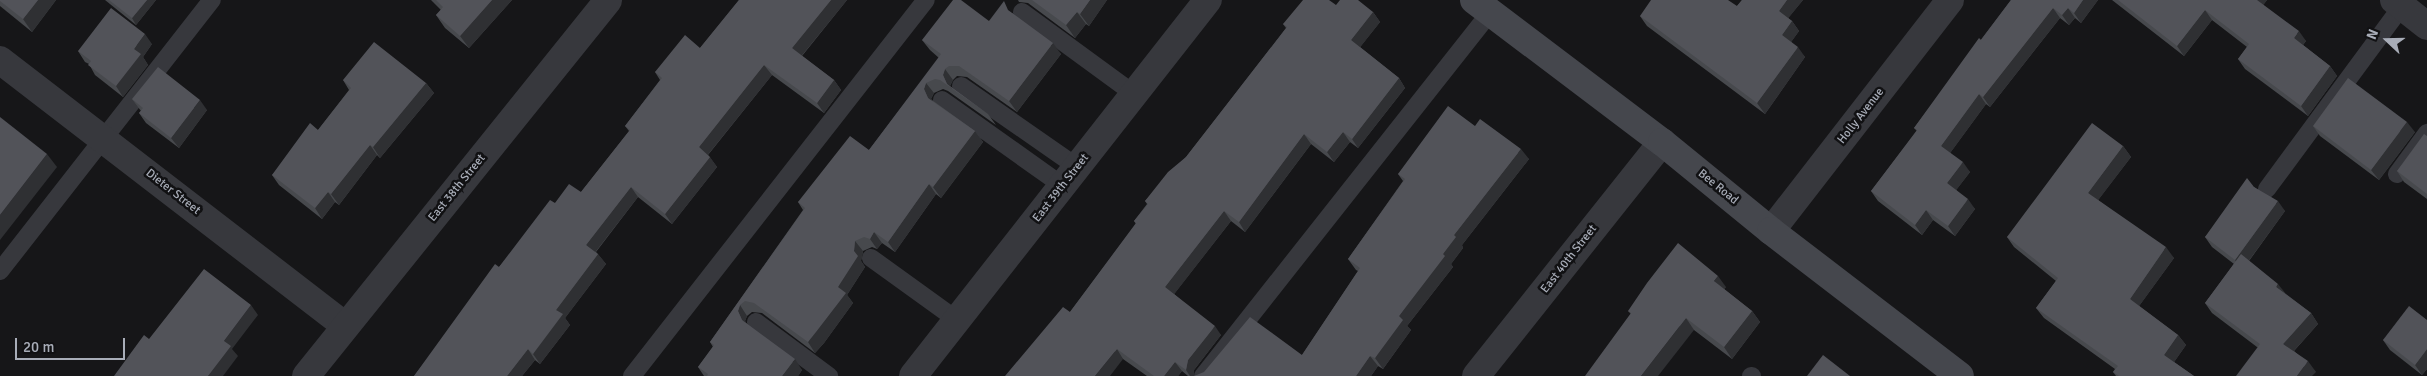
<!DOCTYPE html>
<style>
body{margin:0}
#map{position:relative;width:2427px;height:376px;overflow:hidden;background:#161618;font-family:Signika,sans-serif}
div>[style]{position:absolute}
.lane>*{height:18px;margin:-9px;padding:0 9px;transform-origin:9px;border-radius:9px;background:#37383d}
.street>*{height:28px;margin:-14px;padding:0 14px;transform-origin:14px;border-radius:14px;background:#37383d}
.secondary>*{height:28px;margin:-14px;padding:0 14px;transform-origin:14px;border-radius:14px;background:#45474d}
.wall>*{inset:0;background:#47494d}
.shaded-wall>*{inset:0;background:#2f3033}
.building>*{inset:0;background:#525359}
span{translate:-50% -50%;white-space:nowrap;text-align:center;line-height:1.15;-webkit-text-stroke:5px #111113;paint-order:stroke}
.street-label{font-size:12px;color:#a8adb8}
.north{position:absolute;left:2362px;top:15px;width:50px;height:50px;-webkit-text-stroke:4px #111113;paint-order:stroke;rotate:291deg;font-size:14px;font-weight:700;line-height:20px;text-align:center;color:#a8adb8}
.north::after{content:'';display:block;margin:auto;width:18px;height:22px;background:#a8adb8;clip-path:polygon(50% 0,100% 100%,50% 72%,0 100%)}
.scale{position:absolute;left:15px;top:338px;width:110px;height:22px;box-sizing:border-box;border:2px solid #a8adb8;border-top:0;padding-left:6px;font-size:15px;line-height:18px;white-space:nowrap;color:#a8adb8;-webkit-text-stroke:4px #111113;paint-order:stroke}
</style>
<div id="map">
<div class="lane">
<div style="left:1022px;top:12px;width:139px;rotate:36.2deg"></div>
<div style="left:961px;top:86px;width:141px;rotate:34.9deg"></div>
<div style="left:942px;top:100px;width:148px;rotate:35.4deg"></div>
<div style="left:2397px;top:174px;width:51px;rotate:-53.8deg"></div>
<div style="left:2267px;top:189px;width:227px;rotate:-53.6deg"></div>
<div style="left:871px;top:258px;width:106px;rotate:35.8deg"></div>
<div style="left:0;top:271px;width:344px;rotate:-52deg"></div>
<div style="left:756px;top:322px;width:91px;rotate:36.5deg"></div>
<div style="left:632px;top:376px;width:477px;rotate:-52deg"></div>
<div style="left:1203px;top:376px;width:464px;rotate:-51.7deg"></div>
<div style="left:1751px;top:376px;width:1px"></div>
</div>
<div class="street">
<div style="left:2394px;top:0;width:42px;rotate:38.2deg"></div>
<div style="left:0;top:60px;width:436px;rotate:37.6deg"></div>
<div style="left:1771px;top:231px;width:292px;rotate:-52.2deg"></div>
<div style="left:306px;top:376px;width:482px;rotate:-51.2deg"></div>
<div style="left:913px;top:376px;width:478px;rotate:-51.9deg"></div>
<div style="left:1476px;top:376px;width:299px;rotate:-51.5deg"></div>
</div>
<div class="secondary">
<div style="left:1474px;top:0;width:236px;rotate:37.1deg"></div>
<div style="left:1662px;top:142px;width:141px;rotate:39.2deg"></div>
<div style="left:1771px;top:231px;width:238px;rotate:37.5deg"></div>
</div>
<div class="wall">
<div style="clip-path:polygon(0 0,56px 0,32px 32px,0 6px)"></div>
<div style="clip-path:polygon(105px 0,156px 0,136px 25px)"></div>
<div style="clip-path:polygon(431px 0,512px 0,469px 48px,445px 28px,436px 15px,441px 10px)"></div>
<div style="clip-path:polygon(739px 0,847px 0,802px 56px,834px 80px,841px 90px,824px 113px,772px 75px,708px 155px,717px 167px,672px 224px,638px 197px,596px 252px,606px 264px,565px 318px,570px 325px,540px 364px,535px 360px,522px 376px,414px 376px,499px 267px,555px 203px,581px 192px,629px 131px,625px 126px,660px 80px,655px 72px,700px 48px)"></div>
<div style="clip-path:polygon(1018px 0,1107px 0,1089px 26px,1086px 24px,1075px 38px,1028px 3px,1019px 2px)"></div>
<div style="clip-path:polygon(1742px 0,1803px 0,1788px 18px,1792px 21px,1799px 31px,1791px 42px,1805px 57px,1765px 114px,1647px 26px,1640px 16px,1737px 6px)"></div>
<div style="clip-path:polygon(2011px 0,2098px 0,2081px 23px,2075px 18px,2069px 25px,2060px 18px,1990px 107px,1986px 104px,1950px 153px,1970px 172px,1956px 190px,1975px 209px,1955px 236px,1933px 220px,1922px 235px,1878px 201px,1871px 191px,1917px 131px,1914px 128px)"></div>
<div style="clip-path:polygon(2112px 0,2267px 0,2263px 5px,2306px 41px,2303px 45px,2330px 66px,2337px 76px,2308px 116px,2245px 69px,2238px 59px,2247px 47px,2212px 20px,2184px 56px)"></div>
<div style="clip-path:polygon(1336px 5px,1373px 12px,1380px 22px,1360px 47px,1399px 78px,1405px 88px,1358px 148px,1350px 142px,1334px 162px,1311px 144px,1245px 232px,1231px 221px,1174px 294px,1221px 335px,1194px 370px,1194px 376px,1188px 376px,1182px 371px,1178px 376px,1147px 376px,1123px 359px,1070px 312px,1136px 224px,1134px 221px,1147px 204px,1145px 201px,1186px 157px,1286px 28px,1283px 24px)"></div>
<div style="clip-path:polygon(1012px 13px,1061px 54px,1017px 112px,967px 77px,957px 76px,953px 80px,950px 86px,951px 87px,988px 114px,996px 125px,948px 91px,943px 89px,934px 93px,931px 99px,932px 100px,975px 131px,983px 142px,941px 198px,936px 194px,895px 252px,882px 243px,877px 249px,872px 247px,863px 251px,861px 261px,865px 267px,847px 295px,853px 303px,824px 343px,815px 353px,762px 313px,752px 312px,747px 316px,745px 321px,746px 323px,802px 370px,798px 376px,704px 376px,698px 367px,713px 347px,710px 342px,803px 210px,798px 202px,869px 150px,939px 58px,930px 50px,922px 40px,989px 21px)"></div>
<div style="clip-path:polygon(152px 44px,143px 57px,148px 65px,123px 97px,95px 75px,89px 64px,85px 62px,78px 51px)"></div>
<div style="clip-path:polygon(343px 80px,426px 83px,434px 93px,380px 158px,377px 155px,339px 205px,335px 202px,322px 219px,279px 185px,272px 175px,318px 130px,349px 90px)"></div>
<div style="clip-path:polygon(132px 99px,207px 110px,179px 148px,146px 123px,139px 113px,141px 111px)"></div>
<div style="clip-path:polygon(1475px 126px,1529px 159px,1462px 245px,1463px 248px,1451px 264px,1453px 267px,1407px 326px,1411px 330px,1383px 369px,1378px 366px,1371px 376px,1194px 376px,1302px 355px,1358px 271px,1356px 270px,1348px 259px,1403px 181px,1398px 174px)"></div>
<div style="clip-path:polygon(2313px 126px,2415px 132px,2379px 180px,2320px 136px)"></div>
<div style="clip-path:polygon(2427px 136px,2427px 199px,2404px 182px,2397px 171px)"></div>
<div style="clip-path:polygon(2123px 146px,2131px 157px,2098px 200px,2174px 258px,2139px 306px,2178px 335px,2186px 345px,2174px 362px,2194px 376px,2116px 376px,2113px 372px,2115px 369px,2044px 318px,2036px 308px,2056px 281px,2014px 247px,2007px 237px)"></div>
<div style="clip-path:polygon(2254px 187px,2285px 211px,2249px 261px,2286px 294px,2311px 313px,2318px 324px,2294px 351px,2316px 372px,2257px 347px,2212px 313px,2205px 303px,2234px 264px,2212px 247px,2205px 237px)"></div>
<div style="clip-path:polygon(1726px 287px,1724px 289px,1752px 311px,1760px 322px,1732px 359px,1694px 330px,1631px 314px,1628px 311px)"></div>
<div style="clip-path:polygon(2427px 320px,2427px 369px,2422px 375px,2390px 350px,2383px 340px)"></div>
</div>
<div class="shaded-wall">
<div style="clip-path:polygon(38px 0,56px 0,32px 32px,23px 19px)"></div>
<div style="clip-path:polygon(147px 0,156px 0,136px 25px,132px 18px)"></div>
<div style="clip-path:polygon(492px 0,512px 0,469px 48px,460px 36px)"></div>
<div style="clip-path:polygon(831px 0,847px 0,799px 59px,792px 48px)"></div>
<div style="clip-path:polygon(1090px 0,1107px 0,1089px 26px,1080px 14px)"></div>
<div style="clip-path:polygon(1787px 0,1803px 0,1786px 21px,1779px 11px)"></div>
<div style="clip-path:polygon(2083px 0,2098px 0,2081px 23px,2074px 13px)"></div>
<div style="clip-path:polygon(2256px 0,2267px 0,2261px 8px)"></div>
<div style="clip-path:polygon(2053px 8px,2060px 18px,1990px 107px,1983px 97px)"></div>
<div style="clip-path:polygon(2068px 8px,2075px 18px,2069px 25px,2062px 15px)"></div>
<div style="clip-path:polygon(2205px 10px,2212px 20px,2184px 56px,2177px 46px)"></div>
<div style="clip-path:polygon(1077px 12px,1086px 24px,1075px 38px,1066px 25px)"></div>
<div style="clip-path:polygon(1373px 12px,1380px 22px,1358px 50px,1351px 40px)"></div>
<div style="clip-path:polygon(1792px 21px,1799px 31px,1789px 45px,1782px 35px)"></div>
<div style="clip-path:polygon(2299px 31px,2306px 41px,2300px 48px,2294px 38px)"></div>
<div style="clip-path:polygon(145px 34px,152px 44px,143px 57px,148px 65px,123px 97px,116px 86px,134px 49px)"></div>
<div style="clip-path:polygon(1053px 43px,1061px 54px,1017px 112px,1009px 101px)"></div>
<div style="clip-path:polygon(1798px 47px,1805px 57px,1765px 114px,1757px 103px)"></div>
<div style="clip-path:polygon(764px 65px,772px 75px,706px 157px,699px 147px)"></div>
<div style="clip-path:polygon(2330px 66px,2337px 76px,2308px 116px,2301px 106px)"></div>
<div style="clip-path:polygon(945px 69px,953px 80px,950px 86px,952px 89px,947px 84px,943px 75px)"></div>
<div style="clip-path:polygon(1399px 78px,1405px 88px,1358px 148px,1352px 139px)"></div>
<div style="clip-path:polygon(834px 80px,841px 90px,824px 113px,817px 103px)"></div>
<div style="clip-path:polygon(426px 83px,434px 93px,380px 158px,373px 147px)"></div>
<div style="clip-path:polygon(926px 83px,934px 93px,931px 99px,935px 108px,928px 98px,924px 89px)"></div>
<div style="clip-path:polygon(1979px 94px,1986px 104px,1948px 156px,1941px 146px)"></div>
<div style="clip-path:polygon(200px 100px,207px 110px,179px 148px,171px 138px)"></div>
<div style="clip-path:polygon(2407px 122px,2415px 132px,2379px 180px,2371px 170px)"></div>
<div style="clip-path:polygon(975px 131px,983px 142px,941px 198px,933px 187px)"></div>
<div style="clip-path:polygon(1343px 132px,1350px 142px,1334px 162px,1327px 152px)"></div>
<div style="clip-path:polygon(1304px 134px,1311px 144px,1245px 232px,1239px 222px)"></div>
<div style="clip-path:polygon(370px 145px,377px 155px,339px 205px,331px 194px)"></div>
<div style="clip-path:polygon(2123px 146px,2131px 157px,2096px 203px,2088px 193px)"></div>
<div style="clip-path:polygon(1521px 149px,1529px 159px,1462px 245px,1463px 248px,1451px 264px,1453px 267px,1407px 326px,1411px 330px,1383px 369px,1375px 358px,1399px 316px,1443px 254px,1454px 235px)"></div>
<div style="clip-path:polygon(47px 154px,57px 167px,0 240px,0 215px)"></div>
<div style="clip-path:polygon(710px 157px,717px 167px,672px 224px,665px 214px)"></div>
<div style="clip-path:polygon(1963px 162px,1970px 172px,1954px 193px,1947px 183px)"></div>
<div style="clip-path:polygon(929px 184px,936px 194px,895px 252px,888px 242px)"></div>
<div style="clip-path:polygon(631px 187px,638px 197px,593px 255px,586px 245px)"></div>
<div style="clip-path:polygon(328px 192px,335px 202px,322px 219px,315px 208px)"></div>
<div style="clip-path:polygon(1968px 199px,1975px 209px,1955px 236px,1948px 226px)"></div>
<div style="clip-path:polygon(2278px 201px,2285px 211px,2242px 270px,2235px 260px)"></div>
<div style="clip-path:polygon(1926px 210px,1933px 220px,1922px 235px,1915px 225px)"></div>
<div style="clip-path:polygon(1224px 211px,1231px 221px,1172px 297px,1165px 287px)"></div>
<div style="clip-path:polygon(874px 232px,882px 243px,877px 249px,870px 239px)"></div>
<div style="clip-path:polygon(855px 241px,863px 251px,861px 261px,865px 267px,847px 295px,853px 303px,824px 343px,815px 353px,808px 342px,838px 287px,854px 251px)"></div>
<div style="clip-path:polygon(2166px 247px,2174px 258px,2137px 309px,2130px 299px)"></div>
<div style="clip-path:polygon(598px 254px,606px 264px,565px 318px,570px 325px,540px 364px,533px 354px,556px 310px)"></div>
<div style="clip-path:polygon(1718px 276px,1726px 287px,1722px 292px,1714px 281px)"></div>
<div style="clip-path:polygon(2278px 284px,2286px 294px,2276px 287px)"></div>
<div style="clip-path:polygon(251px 305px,258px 315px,232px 349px,238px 356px,223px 376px,208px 376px,224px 341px)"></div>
<div style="clip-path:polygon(740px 305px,747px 316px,745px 321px,749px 330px,742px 320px,738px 311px)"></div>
<div style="clip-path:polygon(1752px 311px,1760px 322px,1732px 359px,1724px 347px)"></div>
<div style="clip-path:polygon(2311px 313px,2318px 324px,2291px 354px,2283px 344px)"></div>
<div style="clip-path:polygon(1686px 318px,1694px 330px,1658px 376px,1641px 376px)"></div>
<div style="clip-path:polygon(1215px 326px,1221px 335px,1194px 370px,1194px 376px,1190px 376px,1186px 370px,1188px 360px)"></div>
<div style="clip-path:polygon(2178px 335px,2186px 345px,2172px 365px,2164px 355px)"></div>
<div style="clip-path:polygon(528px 349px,535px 360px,522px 376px,507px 376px)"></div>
<div style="clip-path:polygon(1117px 349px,1123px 359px,1110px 376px,1095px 376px)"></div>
<div style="clip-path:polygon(2427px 349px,2427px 369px,2422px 375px,2415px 365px)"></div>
<div style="clip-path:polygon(1370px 356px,1378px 366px,1371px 376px,1356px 376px)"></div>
<div style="clip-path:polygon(795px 359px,802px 370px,798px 376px,782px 376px)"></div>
<div style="clip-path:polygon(2308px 361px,2316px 372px,2312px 376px,2297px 376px)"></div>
<div style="clip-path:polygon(1175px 362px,1182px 371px,1178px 376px,1164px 376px)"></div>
</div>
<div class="building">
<div style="clip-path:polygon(0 0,38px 0,23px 19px,0 1px)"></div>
<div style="clip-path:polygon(109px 0,147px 0,132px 18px)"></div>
<div style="clip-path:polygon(436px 0,492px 0,460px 36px,436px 15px,443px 7px)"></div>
<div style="clip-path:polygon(739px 0,831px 0,792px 48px,834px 80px,817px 103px,764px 65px,699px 147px,710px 157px,665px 214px,631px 187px,586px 245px,598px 254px,556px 310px,563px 314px,533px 354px,528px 349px,507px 376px,414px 376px,495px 264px,499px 267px,550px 200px,555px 203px,569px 184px,581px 192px,630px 130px,625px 126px,662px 78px,655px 72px,685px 35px,700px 48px)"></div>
<div style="clip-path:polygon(953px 0,961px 0,989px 21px,1004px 1px,1008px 10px,1053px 43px,1009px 101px,959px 66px,949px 66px,945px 69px,943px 75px,947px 84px,988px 114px,940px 80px,935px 79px,926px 83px,924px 89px,928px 98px,975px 131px,933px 187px,929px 184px,888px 242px,874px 232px,870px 239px,864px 237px,855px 241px,854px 251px,858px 256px,838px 287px,846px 293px,816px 332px,808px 342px,754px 303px,745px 301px,740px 305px,738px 311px,742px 320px,795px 359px,782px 376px,707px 376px,708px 374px,698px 367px,714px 345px,710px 342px,805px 208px,798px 202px,850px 136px,869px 150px,941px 54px,922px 40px)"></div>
<div style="clip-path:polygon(1032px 0,1090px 0,1080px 14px,1077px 12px,1066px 25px)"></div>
<div style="clip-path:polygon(1303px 0,1329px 0,1336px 5px,1340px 0,1358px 0,1373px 12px,1351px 40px,1399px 78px,1352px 139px,1343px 132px,1327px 152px,1304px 134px,1239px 222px,1224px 211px,1165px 287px,1215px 326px,1188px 360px,1186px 370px,1175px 362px,1164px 376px,1154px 376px,1117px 349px,1095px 376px,1005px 376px,1063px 307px,1070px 312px,1136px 223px,1134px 221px,1148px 204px,1145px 201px,1168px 172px,1186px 157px,1287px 27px,1283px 24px)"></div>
<div style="clip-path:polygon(1651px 0,1728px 0,1737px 6px,1742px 0,1787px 0,1779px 11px,1792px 21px,1782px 35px,1798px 47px,1757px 103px,1640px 16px)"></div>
<div style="clip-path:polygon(2011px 0,2083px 0,2074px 13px,2068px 8px,2062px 15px,2053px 8px,1983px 97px,1979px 94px,1941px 146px,1963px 162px,1947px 183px,1968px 199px,1948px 226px,1926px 210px,1915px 225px,1871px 191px,1917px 130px,1914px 128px,1979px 38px,1981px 40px)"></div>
<div style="clip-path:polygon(2118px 0,2257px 0,2299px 31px,2294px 38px,2330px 66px,2301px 106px,2238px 59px,2249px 44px,2205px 10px,2177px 46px)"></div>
<div style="clip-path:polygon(111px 8px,145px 34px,134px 49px,141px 54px,116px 86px,88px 65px,91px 61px,78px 51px)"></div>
<div style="clip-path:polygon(374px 42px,426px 83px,373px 147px,370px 145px,331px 194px,328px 192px,315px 208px,272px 175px,310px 123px,318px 130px,351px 88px,343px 80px)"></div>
<div style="clip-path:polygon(158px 67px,200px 100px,171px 138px,139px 113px,143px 108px,132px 99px)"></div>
<div style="clip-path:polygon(2348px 78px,2407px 122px,2371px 170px,2313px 126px)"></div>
<div style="clip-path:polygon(1448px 106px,1475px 126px,1480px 119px,1521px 149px,1454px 235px,1456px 237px,1443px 254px,1445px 256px,1399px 316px,1403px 320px,1375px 358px,1370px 356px,1356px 376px,1194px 376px,1204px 372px,1250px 317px,1302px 355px,1360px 268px,1348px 259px,1405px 179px,1398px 174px)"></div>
<div style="clip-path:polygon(0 117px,47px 154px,0 215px)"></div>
<div style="clip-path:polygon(2092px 123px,2123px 146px,2088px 193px,2166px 247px,2130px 299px,2178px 335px,2164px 355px,2194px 376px,2119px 376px,2113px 372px,2118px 366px,2036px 308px,2058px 278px,2007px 237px)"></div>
<div style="clip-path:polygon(2424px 134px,2427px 136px,2427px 194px,2397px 171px)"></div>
<div style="clip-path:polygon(2247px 178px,2254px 187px,2278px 201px,2235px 260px,2205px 237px)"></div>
<div style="clip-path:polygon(1678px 243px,1718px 276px,1714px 281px,1752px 311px,1724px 347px,1686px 318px,1641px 376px,1585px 376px,1631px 313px,1628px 311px,1647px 283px)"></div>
<div style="clip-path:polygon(2241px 254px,2278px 284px,2276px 287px,2311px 313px,2283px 344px,2308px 361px,2297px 376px,2236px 376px,2260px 344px,2205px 303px)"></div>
<div style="clip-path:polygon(204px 269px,251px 305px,224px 341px,231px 346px,208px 376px,114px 376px,144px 335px,149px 339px)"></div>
<div style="clip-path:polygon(2409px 306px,2427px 320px,2427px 349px,2415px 365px,2383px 340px)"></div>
<div style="clip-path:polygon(1823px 355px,1850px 376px,1807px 376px)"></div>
</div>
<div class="street-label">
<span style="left:1861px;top:116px;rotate:-52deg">Holly Avenue</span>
<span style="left:1718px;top:187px;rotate:39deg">Bee Road</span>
<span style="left:457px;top:188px;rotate:-51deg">East 38th Street</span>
<span style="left:1061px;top:188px;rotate:-52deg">East 39th Street</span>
<span style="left:173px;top:192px;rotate:38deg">Dieter Street</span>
<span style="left:1569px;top:259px;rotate:-52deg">East 40th Street</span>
</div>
<div class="north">N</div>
<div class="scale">20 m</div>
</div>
